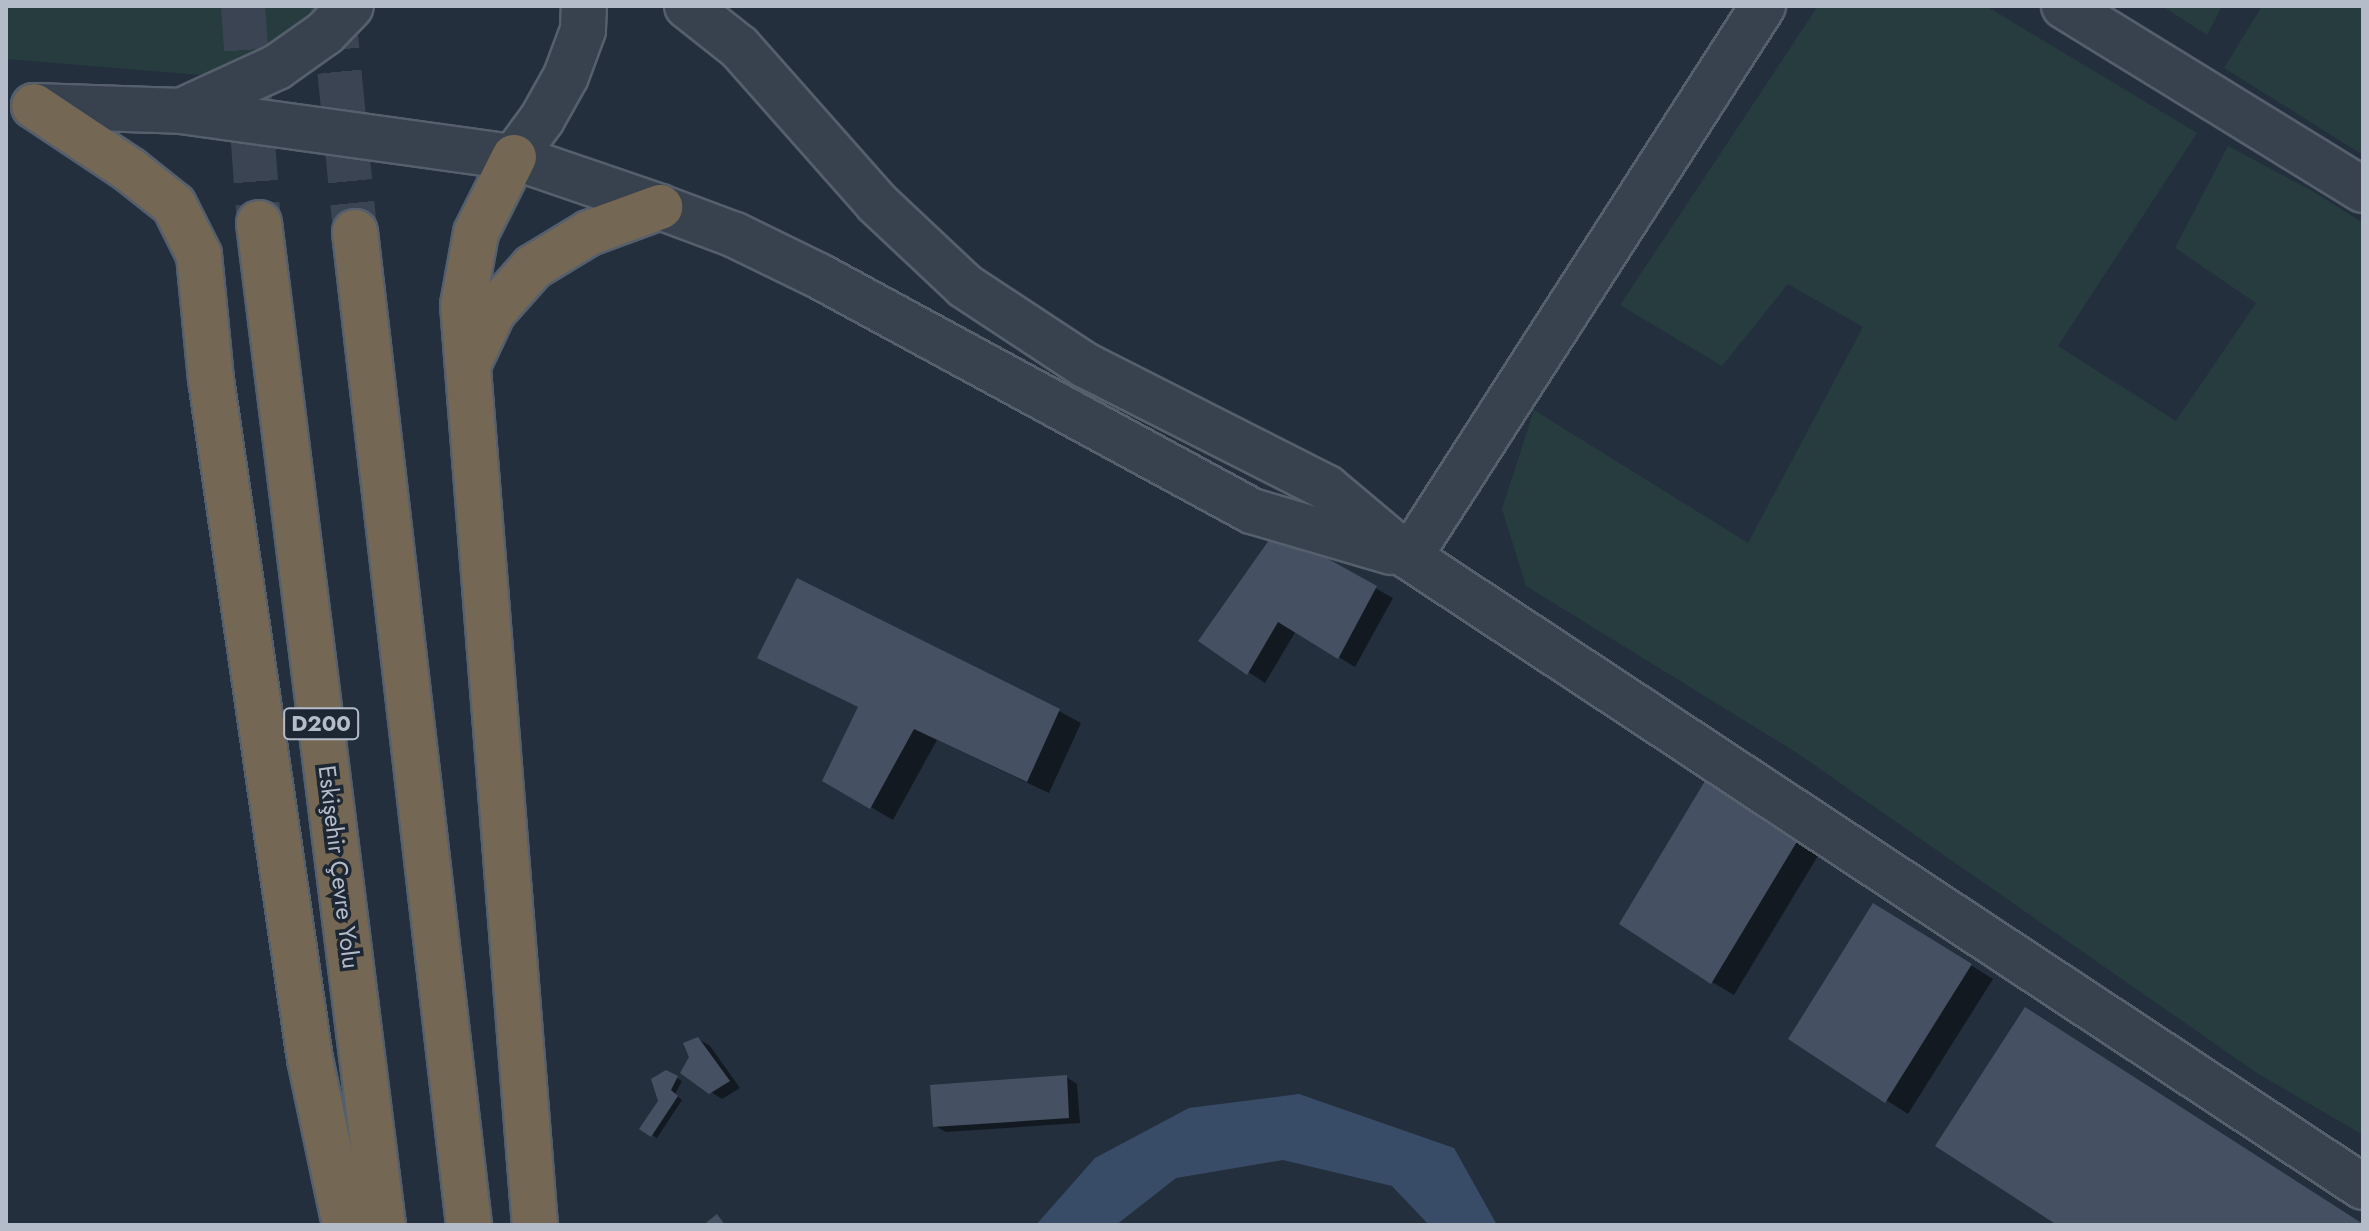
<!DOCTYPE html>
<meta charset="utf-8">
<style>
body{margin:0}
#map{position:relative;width:2369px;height:1231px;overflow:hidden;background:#242f3e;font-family:Jost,sans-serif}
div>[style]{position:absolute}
.green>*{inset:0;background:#263c3f}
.water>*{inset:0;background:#394c67}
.shadow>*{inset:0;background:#0007}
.building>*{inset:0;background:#455162}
.highway-tunnel>*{height:44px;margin-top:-22px;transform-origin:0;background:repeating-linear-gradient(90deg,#3a4453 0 44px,transparent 0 66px)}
.roads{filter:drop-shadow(2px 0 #565f6c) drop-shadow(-2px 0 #565f6c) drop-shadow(0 2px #565f6c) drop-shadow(0 -2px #565f6c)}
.minor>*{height:44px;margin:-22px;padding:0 22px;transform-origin:22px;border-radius:22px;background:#38414e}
.highway>*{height:44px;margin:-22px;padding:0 22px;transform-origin:22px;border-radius:22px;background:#746855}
span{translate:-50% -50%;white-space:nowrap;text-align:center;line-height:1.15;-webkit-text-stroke:7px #1d2633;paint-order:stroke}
.shield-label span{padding:2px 6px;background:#1d2633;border:2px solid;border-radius:6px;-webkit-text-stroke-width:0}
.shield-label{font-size:22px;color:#b4bcc9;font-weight:700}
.street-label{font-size:24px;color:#b4bcc9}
.frame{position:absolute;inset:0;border:8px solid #b4bcc9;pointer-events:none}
</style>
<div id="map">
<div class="green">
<div style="clip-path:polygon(6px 6px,316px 6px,291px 31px,213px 76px,6px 59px)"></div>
<div style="clip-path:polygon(1818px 6px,1986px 6px,2197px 133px,2058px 346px,2176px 421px,2256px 303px,2175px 248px,2228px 146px,2314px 192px,2363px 223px,2363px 1135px,2257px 1073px,1797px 753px,1526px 586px,1502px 509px,1534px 410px,1748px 543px,1863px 327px,1788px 284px,1722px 366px,1620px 305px)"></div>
<div style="clip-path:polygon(2162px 6px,2222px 6px,2207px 35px)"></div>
<div style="clip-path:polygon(2262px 6px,2363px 6px,2363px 155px,2224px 68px)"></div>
</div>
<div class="water">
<div style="clip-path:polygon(1299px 1094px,1454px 1148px,1497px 1225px,1429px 1225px,1392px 1186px,1283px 1160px,1176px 1178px,1116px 1225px,1036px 1225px,1095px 1158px,1189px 1108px)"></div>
</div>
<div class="shadow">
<div style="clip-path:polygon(1277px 533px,1393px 598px,1355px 667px,1296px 631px,1265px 683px,1200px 640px)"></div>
<div style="clip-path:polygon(782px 670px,1059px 711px,1081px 723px,1049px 793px,937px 740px,893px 820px,825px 780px,860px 708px)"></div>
<div style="clip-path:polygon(1730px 791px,1822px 849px,1734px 995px,1712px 982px)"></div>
<div style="clip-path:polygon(1896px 918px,1993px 979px,1908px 1114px,1791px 1039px)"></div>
<div style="clip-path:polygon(698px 1039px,710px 1046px,740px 1088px,722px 1099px,711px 1092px)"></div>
<div style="clip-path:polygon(666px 1072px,682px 1081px,675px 1094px,682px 1100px,657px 1138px,642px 1129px,660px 1102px)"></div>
<div style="clip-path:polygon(1066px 1077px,1077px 1084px,1080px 1123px,946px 1132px,935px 1126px)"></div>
</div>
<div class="building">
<div style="clip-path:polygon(1276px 530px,1377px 586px,1338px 659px,1278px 622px,1247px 675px,1198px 641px)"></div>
<div style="clip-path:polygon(797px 578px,1060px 709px,1027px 782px,914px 729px,870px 809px,822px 781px,858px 707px,757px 658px)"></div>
<div style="clip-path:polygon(1708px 776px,1801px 835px,1711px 984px,1619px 924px)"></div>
<div style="clip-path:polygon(1873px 903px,1972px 964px,1885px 1103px,1788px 1039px)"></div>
<div style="clip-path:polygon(2025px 1007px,2363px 1224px,2363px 1225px,2057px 1225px,1935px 1146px)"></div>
<div style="clip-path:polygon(698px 1037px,730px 1081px,709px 1094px,680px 1073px,689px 1057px,683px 1043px)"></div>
<div style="clip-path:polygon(666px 1070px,678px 1076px,671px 1090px,678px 1096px,651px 1137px,639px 1129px,658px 1101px,651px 1079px)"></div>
<div style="clip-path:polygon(1067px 1075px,1069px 1118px,933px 1127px,930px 1085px)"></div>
<div style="clip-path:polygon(717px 1214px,725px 1225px,703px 1225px)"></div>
</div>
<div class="highway-tunnel">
<div style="left:243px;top:6px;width:218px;rotate:85.8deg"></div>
<div style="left:333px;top:6px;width:227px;rotate:84.4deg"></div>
</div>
<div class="roads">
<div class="minor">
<div style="left:687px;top:6px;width:66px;rotate:38.3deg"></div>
<div style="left:739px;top:47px;width:208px;rotate:48.5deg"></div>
<div style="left:877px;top:203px;width:121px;rotate:43.3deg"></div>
<div style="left:965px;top:286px;width:144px;rotate:33.4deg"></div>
<div style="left:1085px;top:365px;width:271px;rotate:26.9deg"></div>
<div style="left:1327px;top:488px;width:107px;rotate:40.1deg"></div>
<div style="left:1409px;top:557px;width:1143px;rotate:33.44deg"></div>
<div style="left:2064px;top:6px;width:351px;rotate:31.6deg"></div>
<div style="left:34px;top:106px;width:147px;rotate:1.9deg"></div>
<div style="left:181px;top:111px;width:106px;rotate:-24.6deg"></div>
<div style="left:277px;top:67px;width:59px;rotate:-35.3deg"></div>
<div style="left:325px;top:33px;width:37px;rotate:-46deg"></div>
<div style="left:181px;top:111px;width:336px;rotate:7.9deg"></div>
<div style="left:514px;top:157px;width:154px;rotate:18.9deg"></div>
<div style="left:660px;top:207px;width:80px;rotate:20.5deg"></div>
<div style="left:735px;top:235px;width:93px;rotate:26deg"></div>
<div style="left:819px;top:276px;width:493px;rotate:28.5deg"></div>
<div style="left:1252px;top:511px;width:145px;rotate:16.4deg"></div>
<div style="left:514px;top:157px;width:47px;rotate:-53.6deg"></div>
<div style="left:542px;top:119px;width:49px;rotate:-60.8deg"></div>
<div style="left:566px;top:76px;width:49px;rotate:-69.7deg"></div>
<div style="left:583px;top:30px;width:24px;rotate:-88deg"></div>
<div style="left:1409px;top:557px;width:655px;rotate:-57.28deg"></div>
</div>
<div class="highway">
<div style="left:34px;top:106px;width:115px;rotate:33.7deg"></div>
<div style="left:130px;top:170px;width:56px;rotate:38.5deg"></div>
<div style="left:174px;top:205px;width:56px;rotate:63.4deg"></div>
<div style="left:199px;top:255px;width:125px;rotate:84.5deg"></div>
<div style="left:211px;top:379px;width:687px;rotate:81.72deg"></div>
<div style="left:310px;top:1059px;width:170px;rotate:78.1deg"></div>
<div style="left:514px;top:157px;width:85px;rotate:116.6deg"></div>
<div style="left:476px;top:233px;width:73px;rotate:100.2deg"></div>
<div style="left:463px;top:305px;width:923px;rotate:85.53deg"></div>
<div style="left:259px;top:223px;width:1010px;rotate:82.95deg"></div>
<div style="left:355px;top:232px;width:1000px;rotate:83.45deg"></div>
<div style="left:468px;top:365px;width:59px;rotate:-64.7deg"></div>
<div style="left:493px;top:312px;width:60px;rotate:-48.4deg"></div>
<div style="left:533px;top:267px;width:66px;rotate:-31.3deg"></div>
<div style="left:589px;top:233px;width:76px;rotate:-20.1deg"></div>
</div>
</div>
<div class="shield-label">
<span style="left:321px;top:724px">D200</span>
</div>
<div class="street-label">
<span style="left:339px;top:867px;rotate:83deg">Eskişehir Çevre Yolu</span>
</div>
<div class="frame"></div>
</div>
